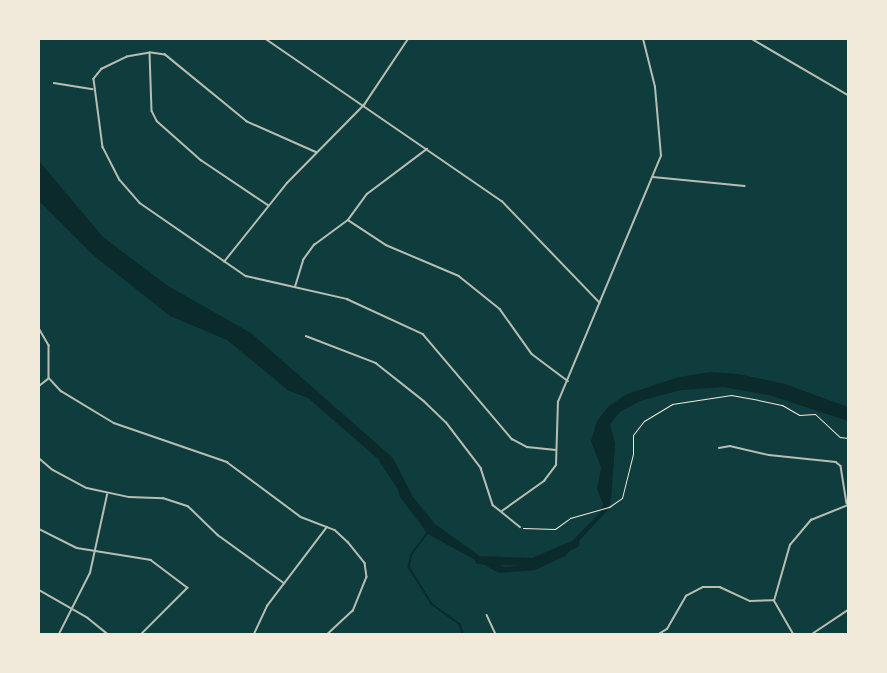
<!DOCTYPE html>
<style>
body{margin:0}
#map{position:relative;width:887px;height:673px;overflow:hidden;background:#0f3d3e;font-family:"Archivo Narrow",sans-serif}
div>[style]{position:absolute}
.water>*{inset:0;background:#0a2a2b}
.stream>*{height:1.5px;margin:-0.75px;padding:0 0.75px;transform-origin:0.75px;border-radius:0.75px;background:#0a2a2b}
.river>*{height:8px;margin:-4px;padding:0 4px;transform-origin:4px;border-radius:4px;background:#0a2a2b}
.path>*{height:1px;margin:-0.5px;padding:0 0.5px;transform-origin:0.5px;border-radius:0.5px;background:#f1e9da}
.minor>*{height:1.5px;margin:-0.75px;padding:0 0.75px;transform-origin:0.75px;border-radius:0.75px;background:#b8beb3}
span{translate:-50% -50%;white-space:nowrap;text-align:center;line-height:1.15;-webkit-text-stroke:5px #f1e9da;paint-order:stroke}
.frame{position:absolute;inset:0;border:40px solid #f1e9da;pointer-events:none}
</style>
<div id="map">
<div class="water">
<div style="clip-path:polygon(39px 161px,103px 237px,168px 286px,251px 333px,393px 458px,413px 497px,435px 524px,481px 557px,505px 567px,530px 564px,562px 551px,600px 513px,603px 504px,597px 489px,601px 468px,591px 441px,597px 421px,609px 406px,625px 395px,679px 377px,710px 372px,738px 374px,785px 384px,848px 407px,848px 421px,769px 395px,723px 387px,681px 390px,640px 401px,620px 412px,610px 424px,615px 443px,611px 502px,606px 512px,565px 556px,535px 570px,499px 573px,428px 534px,400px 497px,393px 472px,308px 398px,289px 391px,227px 340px,170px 316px,93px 255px,39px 201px)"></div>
</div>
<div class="stream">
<div style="left:428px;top:533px;width:26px;rotate:127deg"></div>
<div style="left:412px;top:554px;width:13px;rotate:103deg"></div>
<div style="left:409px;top:567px;width:44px;rotate:58.1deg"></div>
<div style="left:432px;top:604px;width:34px;rotate:36deg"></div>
<div style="left:460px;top:624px;width:10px;rotate:73deg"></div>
</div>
<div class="river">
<div style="left:383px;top:460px;width:30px;rotate:56deg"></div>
<div style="left:479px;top:560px;width:54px;rotate:2.1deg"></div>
<div style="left:533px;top:562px;width:46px;rotate:-23.2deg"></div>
</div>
<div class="path">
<div style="left:523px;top:528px;width:32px;rotate:2deg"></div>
<div style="left:555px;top:529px;width:19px;rotate:-36deg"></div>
<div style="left:570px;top:518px;width:41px;rotate:-15.8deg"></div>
<div style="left:609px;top:507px;width:16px;rotate:-35deg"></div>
<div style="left:622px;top:498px;width:45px;rotate:-76deg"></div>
<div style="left:633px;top:454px;width:19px;rotate:-90deg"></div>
<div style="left:633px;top:435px;width:18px;rotate:-52deg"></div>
<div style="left:644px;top:421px;width:33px;rotate:-31deg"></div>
<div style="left:672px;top:404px;width:60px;rotate:-8.7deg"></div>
<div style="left:731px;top:395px;width:27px;rotate:10deg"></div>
<div style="left:758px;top:400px;width:25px;rotate:12deg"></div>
<div style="left:782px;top:405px;width:20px;rotate:30deg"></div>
<div style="left:799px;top:415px;width:16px;rotate:-4deg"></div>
<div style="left:815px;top:414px;width:34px;rotate:43deg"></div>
<div style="left:840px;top:437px;width:8px;rotate:7deg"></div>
</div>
<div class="minor">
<div style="left:266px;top:39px;width:286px;rotate:34.5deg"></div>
<div style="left:502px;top:201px;width:141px;rotate:46.1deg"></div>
<div style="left:752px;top:39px;width:111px;rotate:30.3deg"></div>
<div style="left:150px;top:53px;width:58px;rotate:88deg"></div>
<div style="left:152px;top:111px;width:11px;rotate:63deg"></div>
<div style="left:157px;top:121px;width:59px;rotate:41.6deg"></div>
<div style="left:201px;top:160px;width:81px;rotate:33.9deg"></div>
<div style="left:54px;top:83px;width:39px;rotate:9deg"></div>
<div style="left:317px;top:153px;width:77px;rotate:-156.1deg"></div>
<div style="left:247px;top:122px;width:106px;rotate:-140.7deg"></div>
<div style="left:165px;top:55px;width:15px;rotate:-172deg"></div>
<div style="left:150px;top:53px;width:23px;rotate:170deg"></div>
<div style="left:127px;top:57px;width:28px;rotate:154deg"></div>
<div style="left:102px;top:69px;width:13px;rotate:129deg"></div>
<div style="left:94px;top:79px;width:69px;rotate:82.5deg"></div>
<div style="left:103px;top:147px;width:37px;rotate:63deg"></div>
<div style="left:120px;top:180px;width:30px;rotate:49deg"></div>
<div style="left:140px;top:203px;width:129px;rotate:34.6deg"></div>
<div style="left:246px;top:276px;width:104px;rotate:12.8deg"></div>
<div style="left:347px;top:299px;width:84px;rotate:24.7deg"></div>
<div style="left:423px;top:334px;width:138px;rotate:49.7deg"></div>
<div style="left:512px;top:439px;width:17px;rotate:28deg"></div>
<div style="left:527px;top:447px;width:29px;rotate:6deg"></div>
<div style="left:653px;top:177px;width:92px;rotate:5.6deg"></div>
<div style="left:348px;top:220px;width:45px;rotate:33.3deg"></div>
<div style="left:386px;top:245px;width:79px;rotate:23deg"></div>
<div style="left:459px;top:276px;width:53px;rotate:38.8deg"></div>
<div style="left:500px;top:309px;width:55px;rotate:54.6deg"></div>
<div style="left:532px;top:354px;width:45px;rotate:36.9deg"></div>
<div style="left:224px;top:262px;width:101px;rotate:-51.4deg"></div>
<div style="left:287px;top:183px;width:110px;rotate:-45.4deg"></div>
<div style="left:364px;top:105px;width:79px;rotate:-56.3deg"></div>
<div style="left:295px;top:287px;width:28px;rotate:-73deg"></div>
<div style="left:303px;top:260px;width:19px;rotate:-54deg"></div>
<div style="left:314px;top:245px;width:42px;rotate:-36.3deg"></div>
<div style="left:348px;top:220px;width:32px;rotate:-54deg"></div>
<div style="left:367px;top:194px;width:75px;rotate:-36.9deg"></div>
<div style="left:39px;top:328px;width:20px;rotate:60deg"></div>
<div style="left:49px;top:345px;width:33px;rotate:90deg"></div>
<div style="left:49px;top:378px;width:18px;rotate:47deg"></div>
<div style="left:61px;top:391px;width:62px;rotate:31.1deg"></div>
<div style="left:114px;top:423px;width:120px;rotate:19deg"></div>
<div style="left:227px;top:462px;width:92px;rotate:36.6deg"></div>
<div style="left:301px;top:517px;width:36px;rotate:21deg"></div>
<div style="left:335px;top:530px;width:18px;rotate:43deg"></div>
<div style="left:348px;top:542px;width:27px;rotate:51deg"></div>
<div style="left:365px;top:563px;width:14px;rotate:82deg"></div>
<div style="left:367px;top:577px;width:37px;rotate:112deg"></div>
<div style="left:353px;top:611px;width:34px;rotate:137deg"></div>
<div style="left:306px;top:336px;width:75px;rotate:21.1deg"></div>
<div style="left:376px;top:363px;width:61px;rotate:38.4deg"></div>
<div style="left:424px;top:401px;width:30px;rotate:44deg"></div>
<div style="left:446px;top:422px;width:58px;rotate:52.7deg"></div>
<div style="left:481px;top:468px;width:39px;rotate:72deg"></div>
<div style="left:493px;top:505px;width:35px;rotate:39deg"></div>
<div style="left:39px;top:386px;width:11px;rotate:-38deg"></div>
<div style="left:719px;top:448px;width:11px;rotate:-10deg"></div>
<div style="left:730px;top:446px;width:40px;rotate:13deg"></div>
<div style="left:769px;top:455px;width:67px;rotate:6deg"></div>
<div style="left:836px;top:462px;width:6px;rotate:39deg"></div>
<div style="left:841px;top:466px;width:38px;rotate:81deg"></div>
<div style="left:39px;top:458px;width:18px;rotate:41deg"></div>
<div style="left:53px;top:470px;width:38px;rotate:28deg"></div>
<div style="left:87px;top:488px;width:43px;rotate:12.1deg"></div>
<div style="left:129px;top:497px;width:34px;rotate:2deg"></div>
<div style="left:163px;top:498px;width:26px;rotate:18deg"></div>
<div style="left:188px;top:506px;width:42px;rotate:44deg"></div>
<div style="left:218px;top:535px;width:82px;rotate:36deg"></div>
<div style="left:502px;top:511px;width:52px;rotate:-35.5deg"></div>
<div style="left:544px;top:481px;width:20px;rotate:-53deg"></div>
<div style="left:556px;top:465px;width:63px;rotate:-88.2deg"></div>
<div style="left:558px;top:402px;width:267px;rotate:-67.3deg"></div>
<div style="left:661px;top:156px;width:69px;rotate:-95deg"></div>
<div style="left:655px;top:87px;width:49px;rotate:-104deg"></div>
<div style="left:39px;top:529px;width:42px;rotate:26.6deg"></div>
<div style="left:77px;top:548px;width:75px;rotate:9.2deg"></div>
<div style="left:151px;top:560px;width:46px;rotate:37.1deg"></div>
<div style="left:188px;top:588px;width:65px;rotate:135deg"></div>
<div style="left:39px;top:590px;width:56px;rotate:29.7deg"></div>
<div style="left:88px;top:618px;width:26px;rotate:39deg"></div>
<div style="left:487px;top:615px;width:21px;rotate:65deg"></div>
<div style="left:59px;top:634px;width:68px;rotate:-63.1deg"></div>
<div style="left:90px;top:573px;width:80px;rotate:-77.7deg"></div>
<div style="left:254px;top:634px;width:31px;rotate:-65deg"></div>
<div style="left:267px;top:606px;width:99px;rotate:-52.8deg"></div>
<div style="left:659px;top:634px;width:9px;rotate:-32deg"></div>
<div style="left:667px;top:629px;width:38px;rotate:-60deg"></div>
<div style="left:686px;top:596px;width:19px;rotate:-28deg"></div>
<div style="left:703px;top:587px;width:17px"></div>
<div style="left:720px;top:587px;width:33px;rotate:25deg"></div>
<div style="left:750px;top:601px;width:23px;rotate:-2deg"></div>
<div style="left:793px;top:634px;width:38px;rotate:-120deg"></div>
<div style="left:774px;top:601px;width:58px;rotate:-74.1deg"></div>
<div style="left:790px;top:545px;width:33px;rotate:-50deg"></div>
<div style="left:811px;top:520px;width:40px;rotate:-22deg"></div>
<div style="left:812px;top:634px;width:43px;rotate:-33.7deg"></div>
</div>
<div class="frame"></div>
</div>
